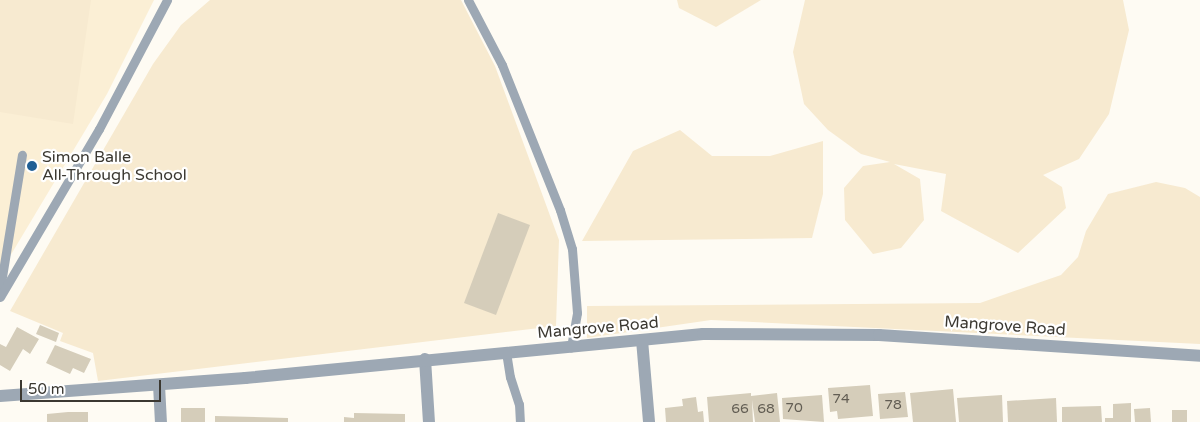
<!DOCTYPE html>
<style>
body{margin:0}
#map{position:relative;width:1200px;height:422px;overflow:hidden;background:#fefbf3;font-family:"Varela Round",sans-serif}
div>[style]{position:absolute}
.built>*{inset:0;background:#fbefd5}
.green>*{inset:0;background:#f7ead0}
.building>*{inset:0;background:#d5cdba}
.service>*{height:9px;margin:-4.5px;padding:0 4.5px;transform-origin:4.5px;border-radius:4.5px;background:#9da8b4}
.minor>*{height:12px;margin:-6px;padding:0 6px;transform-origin:6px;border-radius:6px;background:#9da8b4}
.dots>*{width:14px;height:14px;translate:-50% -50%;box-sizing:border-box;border:2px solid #fff;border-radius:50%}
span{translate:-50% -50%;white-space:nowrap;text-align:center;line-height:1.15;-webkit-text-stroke:4.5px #fff;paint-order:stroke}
.number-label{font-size:14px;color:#625d53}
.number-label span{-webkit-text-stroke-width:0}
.poi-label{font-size:16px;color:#3b3831}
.left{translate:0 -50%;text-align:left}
.street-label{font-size:16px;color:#3b3831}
.scale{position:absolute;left:20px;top:380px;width:141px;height:22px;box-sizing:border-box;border:2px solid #3b3831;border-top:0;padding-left:6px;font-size:15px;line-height:18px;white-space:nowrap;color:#3b3831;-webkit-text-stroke:4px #fff;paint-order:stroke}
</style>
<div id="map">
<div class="built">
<div style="clip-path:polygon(0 0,154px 0,107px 94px,0 273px)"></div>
</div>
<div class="green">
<div style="clip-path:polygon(0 0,91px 0,73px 124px,0 112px)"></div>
<div style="clip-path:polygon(210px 0,461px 0,495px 66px,559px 240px,556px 326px,98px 381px,93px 353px,60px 341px,63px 333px,10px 311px,153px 64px,181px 25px)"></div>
<div style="clip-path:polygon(677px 0,761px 0,716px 27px,679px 8px)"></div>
<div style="clip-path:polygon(805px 0,1123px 0,1129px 30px,1109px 114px,1079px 159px,1043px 175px,1062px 187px,1066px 208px,1018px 253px,941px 211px,946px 174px,894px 164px,920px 179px,924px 220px,901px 248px,873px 254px,845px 220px,844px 188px,863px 166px,890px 162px,861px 154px,828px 130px,804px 104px,793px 52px)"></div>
<div style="clip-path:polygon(680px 130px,712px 156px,770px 156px,823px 141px,823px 194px,812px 238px,582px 241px,633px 151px)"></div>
<div style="clip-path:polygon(1156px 182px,1185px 188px,1200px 197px,1200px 344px,711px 320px,587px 338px,587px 306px,980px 303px,1061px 275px,1078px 257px,1086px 231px,1108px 194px)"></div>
</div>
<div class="building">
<div style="clip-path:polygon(498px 213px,530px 225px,496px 315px,464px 303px)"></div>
<div style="clip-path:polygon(40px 325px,59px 333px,56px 342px,36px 334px)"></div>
<div style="clip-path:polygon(17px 327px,39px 339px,30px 354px,23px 349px,10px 371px,0 365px,0 344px,6px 347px)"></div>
<div style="clip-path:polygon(55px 345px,91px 359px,84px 373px,73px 368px,70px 374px,46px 363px)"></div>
<div style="clip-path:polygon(870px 385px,873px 416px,838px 419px,837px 411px,830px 412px,828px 388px)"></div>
<div style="clip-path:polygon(953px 389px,956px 422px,913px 422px,910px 393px)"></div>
<div style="clip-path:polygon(905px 392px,908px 417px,880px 419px,878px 394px)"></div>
<div style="clip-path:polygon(751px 393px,751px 396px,777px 393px,780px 422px,755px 422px,752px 400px,753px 422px,709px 422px,707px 397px)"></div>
<div style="clip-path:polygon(822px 395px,824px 422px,783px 419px,782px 398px)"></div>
<div style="clip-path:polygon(1002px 395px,1003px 422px,959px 422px,957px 398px)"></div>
<div style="clip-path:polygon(696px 397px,698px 412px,703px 411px,704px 422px,666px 422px,665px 408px,683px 406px,682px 399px)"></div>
<div style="clip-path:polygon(1056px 398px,1057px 422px,1008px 422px,1007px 401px)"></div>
<div style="clip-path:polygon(1131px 403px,1131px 422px,1105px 422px,1105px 418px,1113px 418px,1113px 404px)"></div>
<div style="clip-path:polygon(1101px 406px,1102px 422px,1062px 422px,1062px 407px)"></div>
<div style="clip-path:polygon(181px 408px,205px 408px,205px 422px,181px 422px)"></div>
<div style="clip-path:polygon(1150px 408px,1151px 422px,1135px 422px,1134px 409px)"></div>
<div style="clip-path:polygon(1172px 410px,1187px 410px,1187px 422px,1172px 422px)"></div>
<div style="clip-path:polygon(68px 412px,88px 412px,88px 422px,47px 422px,47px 414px)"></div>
<div style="clip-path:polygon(354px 413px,405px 414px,405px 422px,344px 422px,344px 417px,354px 418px)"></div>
<div style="clip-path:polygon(215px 416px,288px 418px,288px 422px,215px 422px)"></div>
</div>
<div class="service">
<div style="left:468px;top:0;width:73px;rotate:62.4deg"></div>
<div style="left:502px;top:65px;width:156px;rotate:68.2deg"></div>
<div style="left:560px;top:210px;width:41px;rotate:72.9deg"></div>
<div style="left:572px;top:249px;width:64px;rotate:85.5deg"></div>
<div style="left:577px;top:313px;width:35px;rotate:100deg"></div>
<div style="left:0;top:289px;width:136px;rotate:-80.7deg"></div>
<div style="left:0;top:297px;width:195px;rotate:-59.5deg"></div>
<div style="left:99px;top:129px;width:146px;rotate:-62.2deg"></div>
<div style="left:506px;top:352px;width:25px;rotate:81deg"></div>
<div style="left:510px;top:377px;width:28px;rotate:72deg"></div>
<div style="left:519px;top:404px;width:18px;rotate:87deg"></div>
</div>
<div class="minor">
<div style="left:642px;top:340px;width:82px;rotate:85.1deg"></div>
<div style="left:425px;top:359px;width:63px;rotate:86.4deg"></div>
<div style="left:159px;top:385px;width:37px;rotate:87deg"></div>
<div style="left:0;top:396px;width:246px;rotate:-4.2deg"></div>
<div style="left:245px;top:378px;width:460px;rotate:-5.5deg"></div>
<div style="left:703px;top:334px;width:176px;rotate:0.3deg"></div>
<div style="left:879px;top:335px;width:322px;rotate:3.7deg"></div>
</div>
<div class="dots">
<div style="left:32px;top:166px;background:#205f95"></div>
</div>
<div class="number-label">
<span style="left:841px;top:399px">74</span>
<span style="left:893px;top:405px">78</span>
<span style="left:794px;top:408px">70</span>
<span style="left:740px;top:409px">66</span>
<span style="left:766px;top:409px">68</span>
</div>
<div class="poi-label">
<span class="left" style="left:42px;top:166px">Simon Balle<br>All-Through School</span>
</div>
<div class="street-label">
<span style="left:1005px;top:326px;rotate:4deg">Mangrove Road</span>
<span style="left:598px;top:328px;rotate:-5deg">Mangrove Road</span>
</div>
<div class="scale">50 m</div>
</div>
